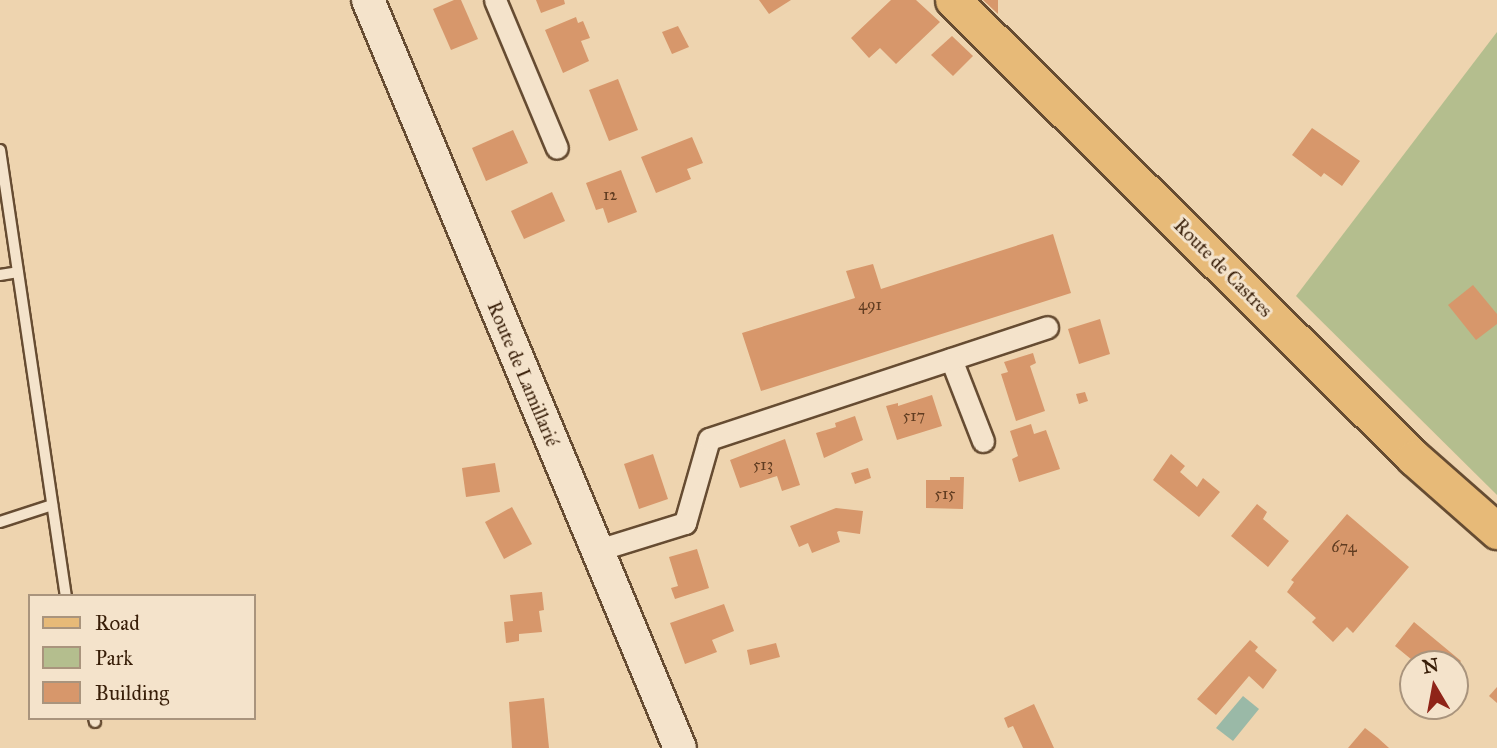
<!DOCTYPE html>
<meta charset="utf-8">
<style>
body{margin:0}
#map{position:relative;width:1497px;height:748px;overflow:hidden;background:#eed4af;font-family:"IM FELL Great Primer",serif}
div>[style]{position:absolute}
.green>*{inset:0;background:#b4be8e}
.water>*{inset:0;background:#9ab9a7}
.building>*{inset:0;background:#d7976b}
.roads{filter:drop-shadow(2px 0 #664c32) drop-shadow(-2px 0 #664c32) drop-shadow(0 2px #664c32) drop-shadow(0 -2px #664c32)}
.lane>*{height:10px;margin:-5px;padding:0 5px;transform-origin:5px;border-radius:5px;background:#f4e3cb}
.street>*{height:21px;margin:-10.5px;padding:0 10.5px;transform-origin:10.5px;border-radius:10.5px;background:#f4e3cb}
.secondary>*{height:32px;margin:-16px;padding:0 16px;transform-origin:16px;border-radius:16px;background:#f4e3cb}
.primary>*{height:35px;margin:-17.5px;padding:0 17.5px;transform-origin:17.5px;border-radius:17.5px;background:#e7ba78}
span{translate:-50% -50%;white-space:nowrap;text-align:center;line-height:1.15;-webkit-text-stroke:6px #f4e3cb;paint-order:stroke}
.number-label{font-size:16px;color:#603c21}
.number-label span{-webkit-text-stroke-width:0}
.street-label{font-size:19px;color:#381e08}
.legend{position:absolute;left:28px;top:594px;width:228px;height:126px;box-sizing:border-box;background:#f4e3cb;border:2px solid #a9947d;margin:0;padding:9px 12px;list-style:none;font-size:21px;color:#381e08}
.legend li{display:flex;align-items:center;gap:14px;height:35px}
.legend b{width:35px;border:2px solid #a9947d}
.north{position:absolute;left:1399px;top:650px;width:70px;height:70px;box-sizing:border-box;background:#f4e3cb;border:2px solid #a9947d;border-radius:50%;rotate:350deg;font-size:19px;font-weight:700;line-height:28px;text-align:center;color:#381e08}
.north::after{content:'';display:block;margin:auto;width:24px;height:32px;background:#8f2418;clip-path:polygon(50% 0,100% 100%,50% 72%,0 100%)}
</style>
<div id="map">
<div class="green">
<div style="clip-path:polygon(1497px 32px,1497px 495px,1296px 296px)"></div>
</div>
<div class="water">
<div style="clip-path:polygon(1243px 696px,1259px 709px,1233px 741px,1216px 728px)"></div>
</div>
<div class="building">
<div style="clip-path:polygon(454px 0,461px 0,478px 39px,451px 50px,433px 9px)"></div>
<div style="clip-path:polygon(536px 0,564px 0,565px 4px,541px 13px)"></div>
<div style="clip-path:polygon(759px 0,791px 0,769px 14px)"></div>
<div style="clip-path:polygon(891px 0,916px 0,940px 22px,896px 64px,880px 48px,869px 58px,851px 38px)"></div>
<div style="clip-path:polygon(983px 0,998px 0,998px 14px)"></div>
<div style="clip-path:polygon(576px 17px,578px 23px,583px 21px,590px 38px,581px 41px,589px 61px,563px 73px,545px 30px)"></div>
<div style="clip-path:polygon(678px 26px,689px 47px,672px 54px,662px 32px)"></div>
<div style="clip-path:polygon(952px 36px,973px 56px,953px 76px,931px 55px)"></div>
<div style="clip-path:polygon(618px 79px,638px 130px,609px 141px,589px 90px)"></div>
<div style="clip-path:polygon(1312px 128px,1360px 161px,1342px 186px,1324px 173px,1321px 177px,1292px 155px)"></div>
<div style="clip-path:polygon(513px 130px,528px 163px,486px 181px,472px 148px)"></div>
<div style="clip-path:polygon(692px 137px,703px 163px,687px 169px,691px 179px,656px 193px,641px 157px)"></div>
<div style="clip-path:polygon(621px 170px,637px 212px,608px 223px,603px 208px,596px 210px,586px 183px)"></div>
<div style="clip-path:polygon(552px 192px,565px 221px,524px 239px,511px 211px)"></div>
<div style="clip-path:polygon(1053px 234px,1071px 293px,761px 391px,742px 333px,855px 298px,846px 271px,873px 264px,881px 289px)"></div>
<div style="clip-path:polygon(1473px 285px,1497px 314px,1497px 324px,1476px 340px,1448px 305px)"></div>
<div style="clip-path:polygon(1100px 319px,1110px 354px,1079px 364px,1068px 329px)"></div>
<div style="clip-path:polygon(1033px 353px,1036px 363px,1030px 366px,1045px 411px,1016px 421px,1001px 374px,1008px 372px,1004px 362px)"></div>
<div style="clip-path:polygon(1085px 392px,1088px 401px,1079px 404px,1076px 394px)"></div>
<div style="clip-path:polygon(932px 395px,942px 426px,897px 440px,886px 406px,898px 403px,898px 406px)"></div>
<div style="clip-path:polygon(855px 416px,863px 440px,824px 458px,816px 433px,836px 427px,835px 423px)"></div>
<div style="clip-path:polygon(1031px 424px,1034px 434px,1046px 430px,1060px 469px,1019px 482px,1012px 459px,1018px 456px,1010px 431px)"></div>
<div style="clip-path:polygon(785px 439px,800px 485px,782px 491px,777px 476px,740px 488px,730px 460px)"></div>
<div style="clip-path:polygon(653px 454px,668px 499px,639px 509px,624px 464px)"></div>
<div style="clip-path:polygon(1171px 454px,1185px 466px,1180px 472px,1197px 487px,1203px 478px,1220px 492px,1199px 517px,1153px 480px)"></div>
<div style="clip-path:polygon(495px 463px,500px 492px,466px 497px,462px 468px)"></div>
<div style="clip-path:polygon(868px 468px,871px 478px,855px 484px,851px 473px)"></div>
<div style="clip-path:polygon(950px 477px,964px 477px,963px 509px,926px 508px,926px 480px,950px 480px)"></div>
<div style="clip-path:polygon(1257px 504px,1267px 512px,1263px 519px,1289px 541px,1268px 567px,1231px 536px)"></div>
<div style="clip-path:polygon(512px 507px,532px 544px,504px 559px,485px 522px)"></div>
<div style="clip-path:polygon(836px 508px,863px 511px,860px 534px,839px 531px,837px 532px,840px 542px,812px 553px,808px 543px,799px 547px,790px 526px)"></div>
<div style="clip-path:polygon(1347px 514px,1409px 567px,1353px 633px,1347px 627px,1333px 642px,1312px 622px,1316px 618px,1287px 592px,1294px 582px,1291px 580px)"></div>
<div style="clip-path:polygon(697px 549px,709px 588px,675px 599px,671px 588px,678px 586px,669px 557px)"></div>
<div style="clip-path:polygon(542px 592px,544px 610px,539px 611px,542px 632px,519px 634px,519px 641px,506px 643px,504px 622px,513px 621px,510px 595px)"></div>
<div style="clip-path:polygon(724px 604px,734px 631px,712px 640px,717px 652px,685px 664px,670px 623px)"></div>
<div style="clip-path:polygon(1414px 622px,1461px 661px,1455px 667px,1464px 673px,1455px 683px,1455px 664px,1417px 664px,1395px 646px)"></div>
<div style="clip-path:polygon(1250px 640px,1258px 647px,1255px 651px,1277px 670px,1263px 689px,1249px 676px,1216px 715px,1197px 699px)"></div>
<div style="clip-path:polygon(776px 643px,780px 657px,750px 665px,747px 650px)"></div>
<div style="clip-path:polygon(1497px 687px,1497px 703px,1489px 696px)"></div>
<div style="clip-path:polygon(544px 698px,549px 748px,512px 748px,509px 702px)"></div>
<div style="clip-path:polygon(1034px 704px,1054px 748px,1023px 748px,1013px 726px,1008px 728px,1004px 718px)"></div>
<div style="clip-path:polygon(1365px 728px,1378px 738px,1389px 748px,1348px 748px)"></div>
</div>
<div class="roads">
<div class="lane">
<div style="left:0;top:150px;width:451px;rotate:81.6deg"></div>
<div style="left:0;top:275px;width:18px;rotate:-9deg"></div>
<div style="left:0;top:522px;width:55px;rotate:-18.1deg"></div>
<div style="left:94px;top:718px;width:4px;rotate:76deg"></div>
</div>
<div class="street">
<div style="left:495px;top:0;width:160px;rotate:67.3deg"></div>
<div style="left:951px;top:359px;width:88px;rotate:68.7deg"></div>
<div style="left:598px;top:550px;width:91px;rotate:-17.2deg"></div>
<div style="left:685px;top:523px;width:87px;rotate:-74.1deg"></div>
<div style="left:709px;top:439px;width:356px;rotate:-18.3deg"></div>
</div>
<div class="secondary">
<div style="left:368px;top:0;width:810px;rotate:67.36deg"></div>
</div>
<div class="primary">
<div style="left:953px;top:0;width:650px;rotate:44.81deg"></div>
<div style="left:1414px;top:458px;width:111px;rotate:41.3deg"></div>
</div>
</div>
<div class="number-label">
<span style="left:610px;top:195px">12</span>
<span style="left:870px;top:305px">491</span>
<span style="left:914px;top:416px">517</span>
<span style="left:763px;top:465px">513</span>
<span style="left:945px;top:494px">515</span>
<span style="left:1344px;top:547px">674</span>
</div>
<div class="street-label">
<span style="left:1223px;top:268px;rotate:45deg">Route de Castres</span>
<span style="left:523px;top:374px;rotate:67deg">Route de Lamillarié</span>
</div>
<ul class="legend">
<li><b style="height:9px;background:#e7ba78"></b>Road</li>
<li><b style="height:19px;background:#b4be8e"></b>Park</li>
<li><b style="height:19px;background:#d7976b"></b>Building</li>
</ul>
<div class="north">N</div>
</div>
